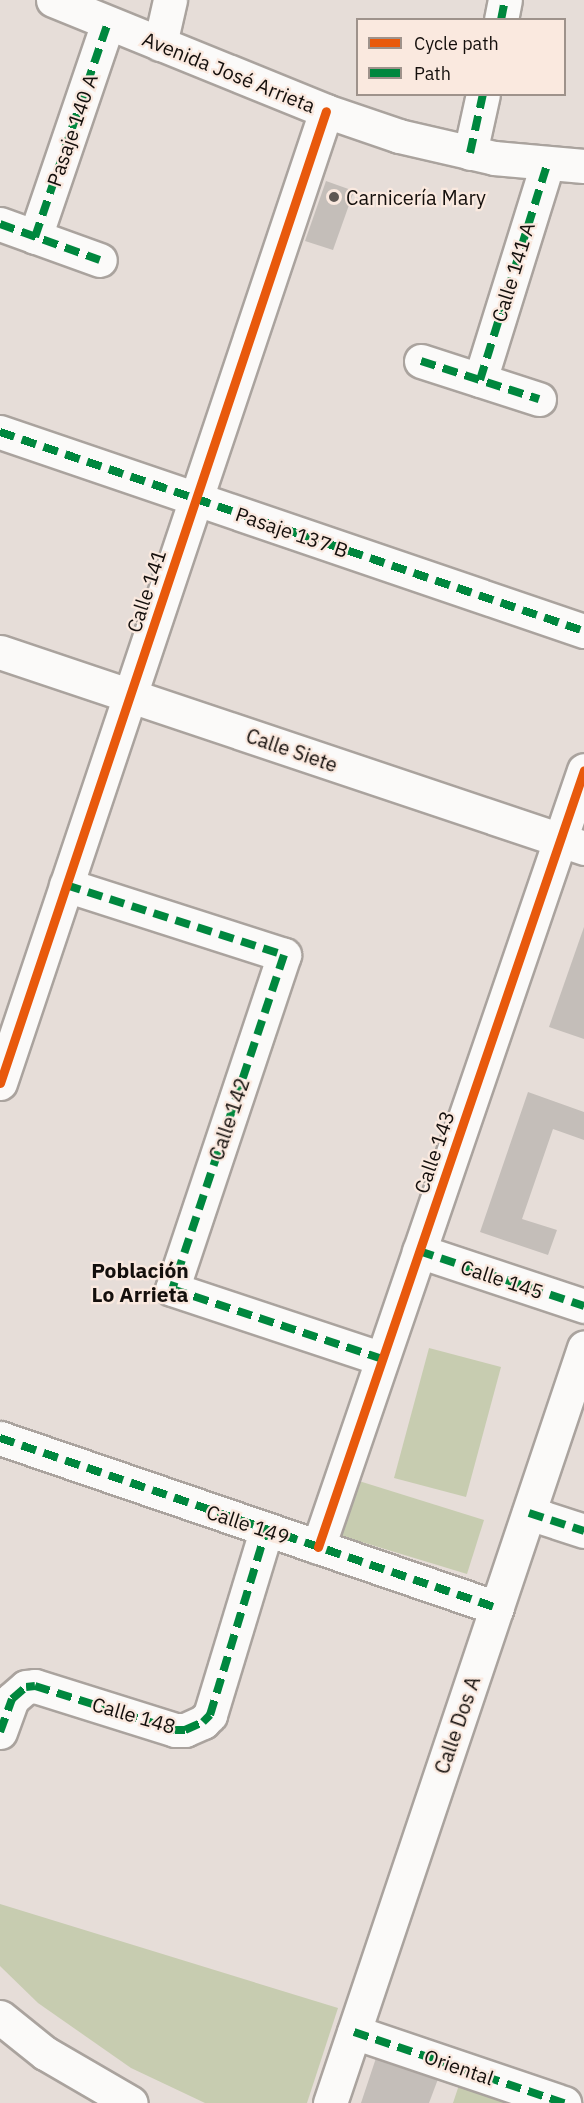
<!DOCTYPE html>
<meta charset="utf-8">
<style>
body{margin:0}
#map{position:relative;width:584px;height:2103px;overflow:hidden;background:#e6ddd8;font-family:"IBM Plex Sans",sans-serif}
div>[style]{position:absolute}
.green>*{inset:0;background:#c7ccb0}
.building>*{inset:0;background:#c4beb9}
.roads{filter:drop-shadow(2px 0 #aaa39e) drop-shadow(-2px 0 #aaa39e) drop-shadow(0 2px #aaa39e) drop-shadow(0 -2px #aaa39e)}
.minor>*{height:33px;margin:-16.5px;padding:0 16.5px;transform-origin:16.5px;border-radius:16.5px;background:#fbfaf9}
.major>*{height:33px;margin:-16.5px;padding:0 16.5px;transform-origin:16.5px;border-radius:16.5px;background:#fbfaf9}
.quiet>*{height:8px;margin-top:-4px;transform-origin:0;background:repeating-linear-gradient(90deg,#00873e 0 15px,transparent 0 23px)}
.cycleway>*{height:9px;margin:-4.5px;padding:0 4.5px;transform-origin:4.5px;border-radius:4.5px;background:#e8590c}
.dots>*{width:16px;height:16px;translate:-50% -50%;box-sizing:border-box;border:3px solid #fae9df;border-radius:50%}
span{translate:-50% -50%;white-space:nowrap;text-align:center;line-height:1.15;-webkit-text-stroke:4.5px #fae9df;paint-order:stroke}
.street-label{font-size:20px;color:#140f0c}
.poi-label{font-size:20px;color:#140f0c}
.left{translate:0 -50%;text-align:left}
.neighbourhood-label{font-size:21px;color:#140f0c;font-weight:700}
.legend{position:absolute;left:356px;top:18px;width:210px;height:78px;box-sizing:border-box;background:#fae9df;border:2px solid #9e928b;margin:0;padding:8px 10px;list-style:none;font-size:18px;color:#140f0c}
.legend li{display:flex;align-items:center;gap:12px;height:30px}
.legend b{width:30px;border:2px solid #9e928b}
</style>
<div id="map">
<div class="green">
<div style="clip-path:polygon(429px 1348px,501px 1367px,466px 1497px,394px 1478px)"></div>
<div style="clip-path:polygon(359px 1481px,484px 1520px,467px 1574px,342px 1536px)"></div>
<div style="clip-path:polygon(0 1904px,338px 2008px,307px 2103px,205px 2103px,131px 2068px,38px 2003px,0 1966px)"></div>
<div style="clip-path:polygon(461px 2079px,532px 2103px,453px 2103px)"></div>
</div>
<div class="building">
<div style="clip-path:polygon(326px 181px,354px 191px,333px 250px,305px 241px)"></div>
<div style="clip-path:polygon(584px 927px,584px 1039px,549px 1027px)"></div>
<div style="clip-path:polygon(528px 1092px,584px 1112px,584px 1140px,553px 1129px,522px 1219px,557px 1230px,548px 1255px,480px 1232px)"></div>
<div style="clip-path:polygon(376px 2058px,438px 2079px,429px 2103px,361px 2103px)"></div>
</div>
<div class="roads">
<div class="minor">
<div style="left:501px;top:20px;width:20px;rotate:-79deg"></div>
<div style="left:160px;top:44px;width:45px;rotate:-77.2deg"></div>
<div style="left:470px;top:153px;width:60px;rotate:-77.6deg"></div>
<div style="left:0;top:224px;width:106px;rotate:19.8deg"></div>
<div style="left:35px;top:237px;width:226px;rotate:-71.2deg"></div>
<div style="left:421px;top:361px;width:124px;rotate:17.9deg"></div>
<div style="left:480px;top:380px;width:225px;rotate:-72.7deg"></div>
<div style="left:0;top:432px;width:617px;rotate:18.82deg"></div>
<div style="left:0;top:652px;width:616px;rotate:18.55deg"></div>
<div style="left:66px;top:885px;width:229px;rotate:17.8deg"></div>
<div style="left:284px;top:955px;width:352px;rotate:108.5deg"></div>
<div style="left:172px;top:1289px;width:221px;rotate:18.4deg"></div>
<div style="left:0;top:1083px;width:1025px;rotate:-71.46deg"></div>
<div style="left:419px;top:1251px;width:174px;rotate:18.4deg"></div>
<div style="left:0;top:1438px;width:525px;rotate:18.88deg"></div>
<div style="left:529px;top:1513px;width:58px;rotate:18.1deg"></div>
<div style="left:318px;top:1547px;width:821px;rotate:-71.1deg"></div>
<div style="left:0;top:1732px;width:35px;rotate:-70deg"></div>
<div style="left:12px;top:1699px;width:18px;rotate:-41deg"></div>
<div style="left:26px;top:1687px;width:9px;rotate:-6deg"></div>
<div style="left:35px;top:1686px;width:147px;rotate:17.4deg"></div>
<div style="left:175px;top:1730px;width:10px"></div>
<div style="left:185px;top:1730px;width:20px;rotate:-24deg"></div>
<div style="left:203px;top:1722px;width:10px;rotate:-45deg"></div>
<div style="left:210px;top:1715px;width:192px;rotate:-73.1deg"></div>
<div style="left:354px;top:2032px;width:222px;rotate:18.7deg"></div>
<div style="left:330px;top:2103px;width:797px;rotate:-71.41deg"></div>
</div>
<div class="major">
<div style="left:53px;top:0;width:295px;rotate:22.1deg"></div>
<div style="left:326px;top:111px;width:77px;rotate:18.9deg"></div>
<div style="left:399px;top:136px;width:98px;rotate:13deg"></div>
<div style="left:494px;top:158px;width:90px;rotate:5.1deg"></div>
<div style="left:0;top:2017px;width:58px;rotate:38.7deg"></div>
<div style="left:45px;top:2053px;width:99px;rotate:30.2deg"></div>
</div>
</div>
<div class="quiet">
<div style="left:501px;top:20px;width:20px;rotate:-79deg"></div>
<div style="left:470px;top:153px;width:60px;rotate:-77.6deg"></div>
<div style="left:0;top:224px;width:106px;rotate:19.8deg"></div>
<div style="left:35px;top:237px;width:226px;rotate:-71.2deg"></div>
<div style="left:421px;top:361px;width:124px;rotate:17.9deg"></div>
<div style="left:480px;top:380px;width:225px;rotate:-72.7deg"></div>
<div style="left:0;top:432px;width:617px;rotate:18.82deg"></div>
<div style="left:66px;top:885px;width:229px;rotate:17.8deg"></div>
<div style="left:284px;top:955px;width:352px;rotate:108.5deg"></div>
<div style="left:172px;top:1289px;width:221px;rotate:18.4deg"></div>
<div style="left:419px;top:1251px;width:174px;rotate:18.4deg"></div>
<div style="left:0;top:1438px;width:525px;rotate:18.88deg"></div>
<div style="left:529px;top:1513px;width:58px;rotate:18.1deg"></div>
<div style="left:0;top:1732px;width:35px;rotate:-70deg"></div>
<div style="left:12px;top:1699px;width:18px;rotate:-41deg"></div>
<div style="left:26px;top:1687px;width:9px;rotate:-6deg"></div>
<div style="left:35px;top:1686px;width:147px;rotate:17.4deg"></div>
<div style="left:175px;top:1730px;width:10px"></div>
<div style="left:185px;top:1730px;width:20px;rotate:-24deg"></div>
<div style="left:203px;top:1722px;width:10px;rotate:-45deg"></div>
<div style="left:210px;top:1715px;width:192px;rotate:-73.1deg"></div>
<div style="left:354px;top:2032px;width:222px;rotate:18.7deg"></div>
</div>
<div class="cycleway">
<div style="left:0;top:1083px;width:1025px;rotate:-71.46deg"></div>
<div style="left:318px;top:1547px;width:821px;rotate:-71.1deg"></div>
</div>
<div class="dots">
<div style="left:334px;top:197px;background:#5e5753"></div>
</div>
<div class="street-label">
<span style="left:229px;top:72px;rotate:22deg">Avenida José Arrieta</span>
<span style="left:72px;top:130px;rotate:-71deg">Pasaje 140 A</span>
<span style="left:513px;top:272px;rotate:-73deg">Calle 141 A</span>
<span style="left:292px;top:532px;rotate:19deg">Pasaje 137 B</span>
<span style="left:146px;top:591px;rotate:-72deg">Calle 141</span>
<span style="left:292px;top:750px;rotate:19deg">Calle Siete</span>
<span style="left:229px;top:1119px;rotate:-71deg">Calle 142</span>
<span style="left:434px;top:1152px;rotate:-71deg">Calle 143</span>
<span style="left:502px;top:1279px;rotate:18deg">Calle 145</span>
<span style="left:248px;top:1524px;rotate:18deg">Calle 149</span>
<span style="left:134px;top:1715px;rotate:16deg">Calle 148</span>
<span style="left:457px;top:1725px;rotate:-71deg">Calle Dos A</span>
<span style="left:459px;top:2067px;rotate:19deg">Oriental</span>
</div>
<div class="poi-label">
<span class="left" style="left:346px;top:197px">Carnicería Mary</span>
</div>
<div class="neighbourhood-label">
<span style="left:140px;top:1282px">Población<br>Lo Arrieta</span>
</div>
<ul class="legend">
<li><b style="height:8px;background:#e8590c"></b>Cycle path</li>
<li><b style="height:8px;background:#00873e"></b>Path</li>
</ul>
</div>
